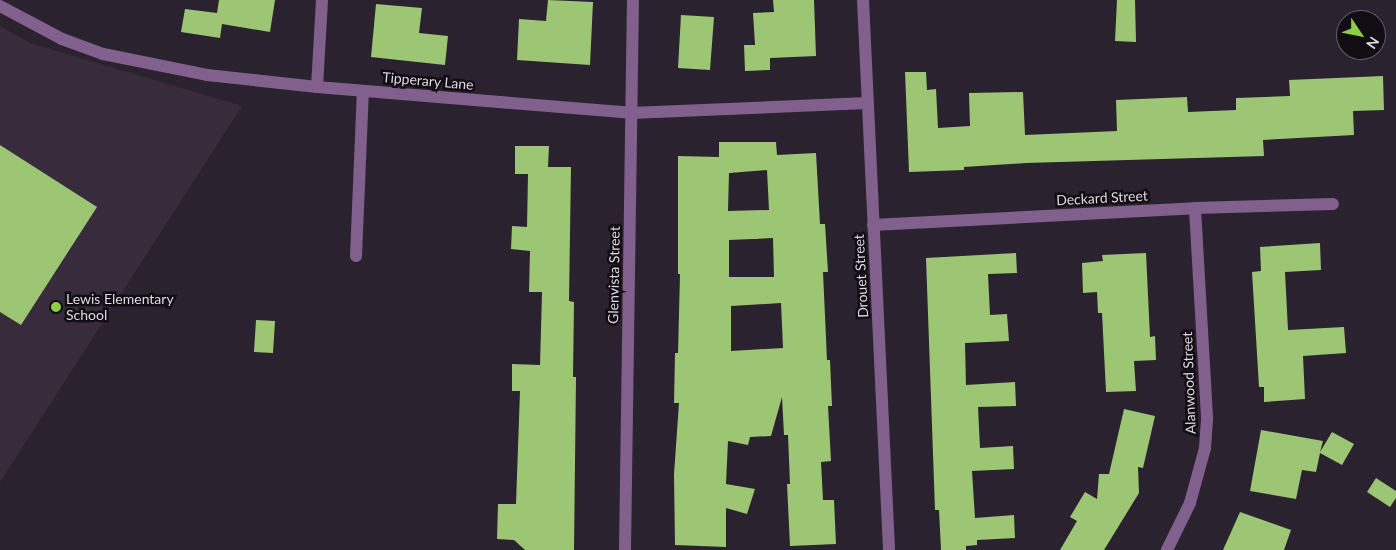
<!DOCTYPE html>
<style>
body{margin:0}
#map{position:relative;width:1396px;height:550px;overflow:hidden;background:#2b222f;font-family:Lato,sans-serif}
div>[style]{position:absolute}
.built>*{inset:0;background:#372b3c}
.building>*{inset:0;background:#9cc674}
.minor>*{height:12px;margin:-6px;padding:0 6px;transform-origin:6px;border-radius:6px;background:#82608e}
.dots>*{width:14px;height:14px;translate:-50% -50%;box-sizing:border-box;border:2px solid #110d13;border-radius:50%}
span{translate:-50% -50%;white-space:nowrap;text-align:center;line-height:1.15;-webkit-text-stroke:5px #110d13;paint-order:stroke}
.street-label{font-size:14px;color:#dfd9e2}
.poi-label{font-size:14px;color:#dfd9e2}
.left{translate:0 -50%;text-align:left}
.north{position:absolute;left:1336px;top:10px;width:50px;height:50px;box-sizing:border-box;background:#110d13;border:1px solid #635f66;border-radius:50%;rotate:124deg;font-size:14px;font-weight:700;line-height:20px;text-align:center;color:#dfd9e2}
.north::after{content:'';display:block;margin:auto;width:18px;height:22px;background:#8ece43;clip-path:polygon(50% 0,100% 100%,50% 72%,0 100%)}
</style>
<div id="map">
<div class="built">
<div style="clip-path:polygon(0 26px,30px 43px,242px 106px,0 482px)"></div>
</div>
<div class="building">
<div style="clip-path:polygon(219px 0,275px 0,270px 32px,222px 24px,220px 38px,181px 32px,185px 9px,217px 13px)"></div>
<div style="clip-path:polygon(548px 0,593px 2px,590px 65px,517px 60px,519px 19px,546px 21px)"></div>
<div style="clip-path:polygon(773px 0,814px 0,816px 56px,770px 58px,770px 70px,745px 71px,744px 45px,755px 45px,753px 13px,774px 12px)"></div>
<div style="clip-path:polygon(1117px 0,1135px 0,1136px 42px,1115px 41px)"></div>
<div style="clip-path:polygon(376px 4px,422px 8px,419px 33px,448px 36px,445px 65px,371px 57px)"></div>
<div style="clip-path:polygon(681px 15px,714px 17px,710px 70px,678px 68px)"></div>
<div style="clip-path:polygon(905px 72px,926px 72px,927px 90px,936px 89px,938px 128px,970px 126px,969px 93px,1023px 92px,1025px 135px,1117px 131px,1116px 100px,1187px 97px,1188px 112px,1236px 110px,1236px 98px,1290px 96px,1289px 80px,1383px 76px,1384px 110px,1353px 111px,1354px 135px,1263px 140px,1264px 156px,1026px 163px,964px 167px,964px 170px,909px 172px)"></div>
<div style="clip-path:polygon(evenodd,719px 142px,776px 142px,777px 155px,816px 153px,820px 224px,825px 224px,828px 272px,823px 272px,827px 360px,830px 360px,832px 406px,828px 406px,831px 461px,821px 462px,823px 500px,834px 500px,836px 544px,790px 546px,787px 484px,790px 484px,788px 435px,784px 435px,782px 397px,771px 436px,750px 437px,748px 445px,728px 441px,726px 484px,755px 489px,747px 514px,726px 508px,726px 547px,675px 545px,674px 474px,679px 403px,674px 403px,675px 353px,678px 353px,680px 274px,678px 274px,678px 156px,719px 157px,719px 142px,767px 170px,769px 210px,728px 211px,729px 173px,767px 170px,719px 142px,773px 238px,774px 277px,729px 277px,729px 240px,773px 238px,719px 142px,781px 303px,783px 348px,731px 351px,731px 306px,781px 303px)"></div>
<div style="clip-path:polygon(0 145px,97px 207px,21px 325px,0 312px)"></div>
<div style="clip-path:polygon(515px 146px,549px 146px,548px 167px,571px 167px,569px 301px,574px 302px,573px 377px,576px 377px,574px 550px,525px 550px,514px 540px,497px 539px,498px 504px,516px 504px,520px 391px,512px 391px,512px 364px,540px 365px,542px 292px,529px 292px,530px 251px,511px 249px,512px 226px,527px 227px,528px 174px,515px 174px)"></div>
<div style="clip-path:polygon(1320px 243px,1321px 270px,1285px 272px,1288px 330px,1344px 327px,1346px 353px,1303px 356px,1305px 399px,1264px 402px,1264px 387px,1259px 387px,1252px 272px,1261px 271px,1260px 247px)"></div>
<div style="clip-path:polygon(1016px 253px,1017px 273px,988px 274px,990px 315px,1007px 314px,1009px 341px,965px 343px,966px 385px,1015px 382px,1016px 406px,978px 407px,980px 448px,1013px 446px,1014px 469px,972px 471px,975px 518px,1014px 515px,1015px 538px,977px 540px,977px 545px,966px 546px,966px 550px,941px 550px,939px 510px,935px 510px,926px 258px)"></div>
<div style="clip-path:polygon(1146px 253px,1150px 337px,1155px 336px,1156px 360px,1134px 361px,1136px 391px,1106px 392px,1102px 313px,1098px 313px,1097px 292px,1083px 293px,1082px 263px,1103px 261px,1102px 255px)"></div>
<div style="clip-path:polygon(256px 320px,275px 321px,273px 353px,254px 352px)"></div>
<div style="clip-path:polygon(1124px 409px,1155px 416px,1143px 468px,1138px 467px,1139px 493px,1104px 550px,1060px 550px,1077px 521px,1070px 517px,1085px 492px,1097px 499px,1099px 474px,1109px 474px)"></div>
<div style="clip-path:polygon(1261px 430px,1323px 441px,1320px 452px,1332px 432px,1354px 444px,1342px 465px,1320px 453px,1316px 472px,1302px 470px,1296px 499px,1250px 491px)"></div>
<div style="clip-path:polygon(1376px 478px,1396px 491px,1396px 498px,1390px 507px,1367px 492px)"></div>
<div style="clip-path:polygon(1240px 512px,1291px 530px,1284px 550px,1223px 550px)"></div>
</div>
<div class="minor">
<div style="left:863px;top:0;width:551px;rotate:87.29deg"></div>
<div style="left:0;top:6px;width:70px;rotate:28deg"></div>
<div style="left:62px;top:39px;width:44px;rotate:20.1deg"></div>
<div style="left:103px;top:54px;width:106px;rotate:11.4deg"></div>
<div style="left:207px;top:75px;width:111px;rotate:6.2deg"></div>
<div style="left:317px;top:87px;width:315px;rotate:4.7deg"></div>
<div style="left:631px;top:113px;width:236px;rotate:-2.4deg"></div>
<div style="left:317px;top:87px;width:87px;rotate:-86.7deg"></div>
<div style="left:873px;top:225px;width:322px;rotate:-3deg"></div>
<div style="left:1195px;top:208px;width:138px;rotate:-1.7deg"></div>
<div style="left:356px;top:256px;width:165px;rotate:-87.6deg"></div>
<div style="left:625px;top:550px;width:550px;rotate:-89.17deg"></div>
<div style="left:1167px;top:550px;width:52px;rotate:-63.9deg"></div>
<div style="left:1190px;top:503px;width:57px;rotate:-74.7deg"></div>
<div style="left:1205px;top:448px;width:31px;rotate:-86deg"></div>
<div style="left:1207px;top:417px;width:209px;rotate:-93.3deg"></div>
</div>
<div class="dots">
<div style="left:56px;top:307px;background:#8ece43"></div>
</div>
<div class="street-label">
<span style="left:428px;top:81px;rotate:5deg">Tipperary Lane</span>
<span style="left:1102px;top:198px;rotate:-3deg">Deckard Street</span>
<span style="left:614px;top:275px;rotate:-89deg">Glenvista Street</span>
<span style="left:861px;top:276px;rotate:-93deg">Drouet Street</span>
<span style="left:1189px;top:383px;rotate:-92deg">Alanwood Street</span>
</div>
<div class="poi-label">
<span class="left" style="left:66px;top:307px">Lewis Elementary<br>School</span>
</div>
<div class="north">N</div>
</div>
